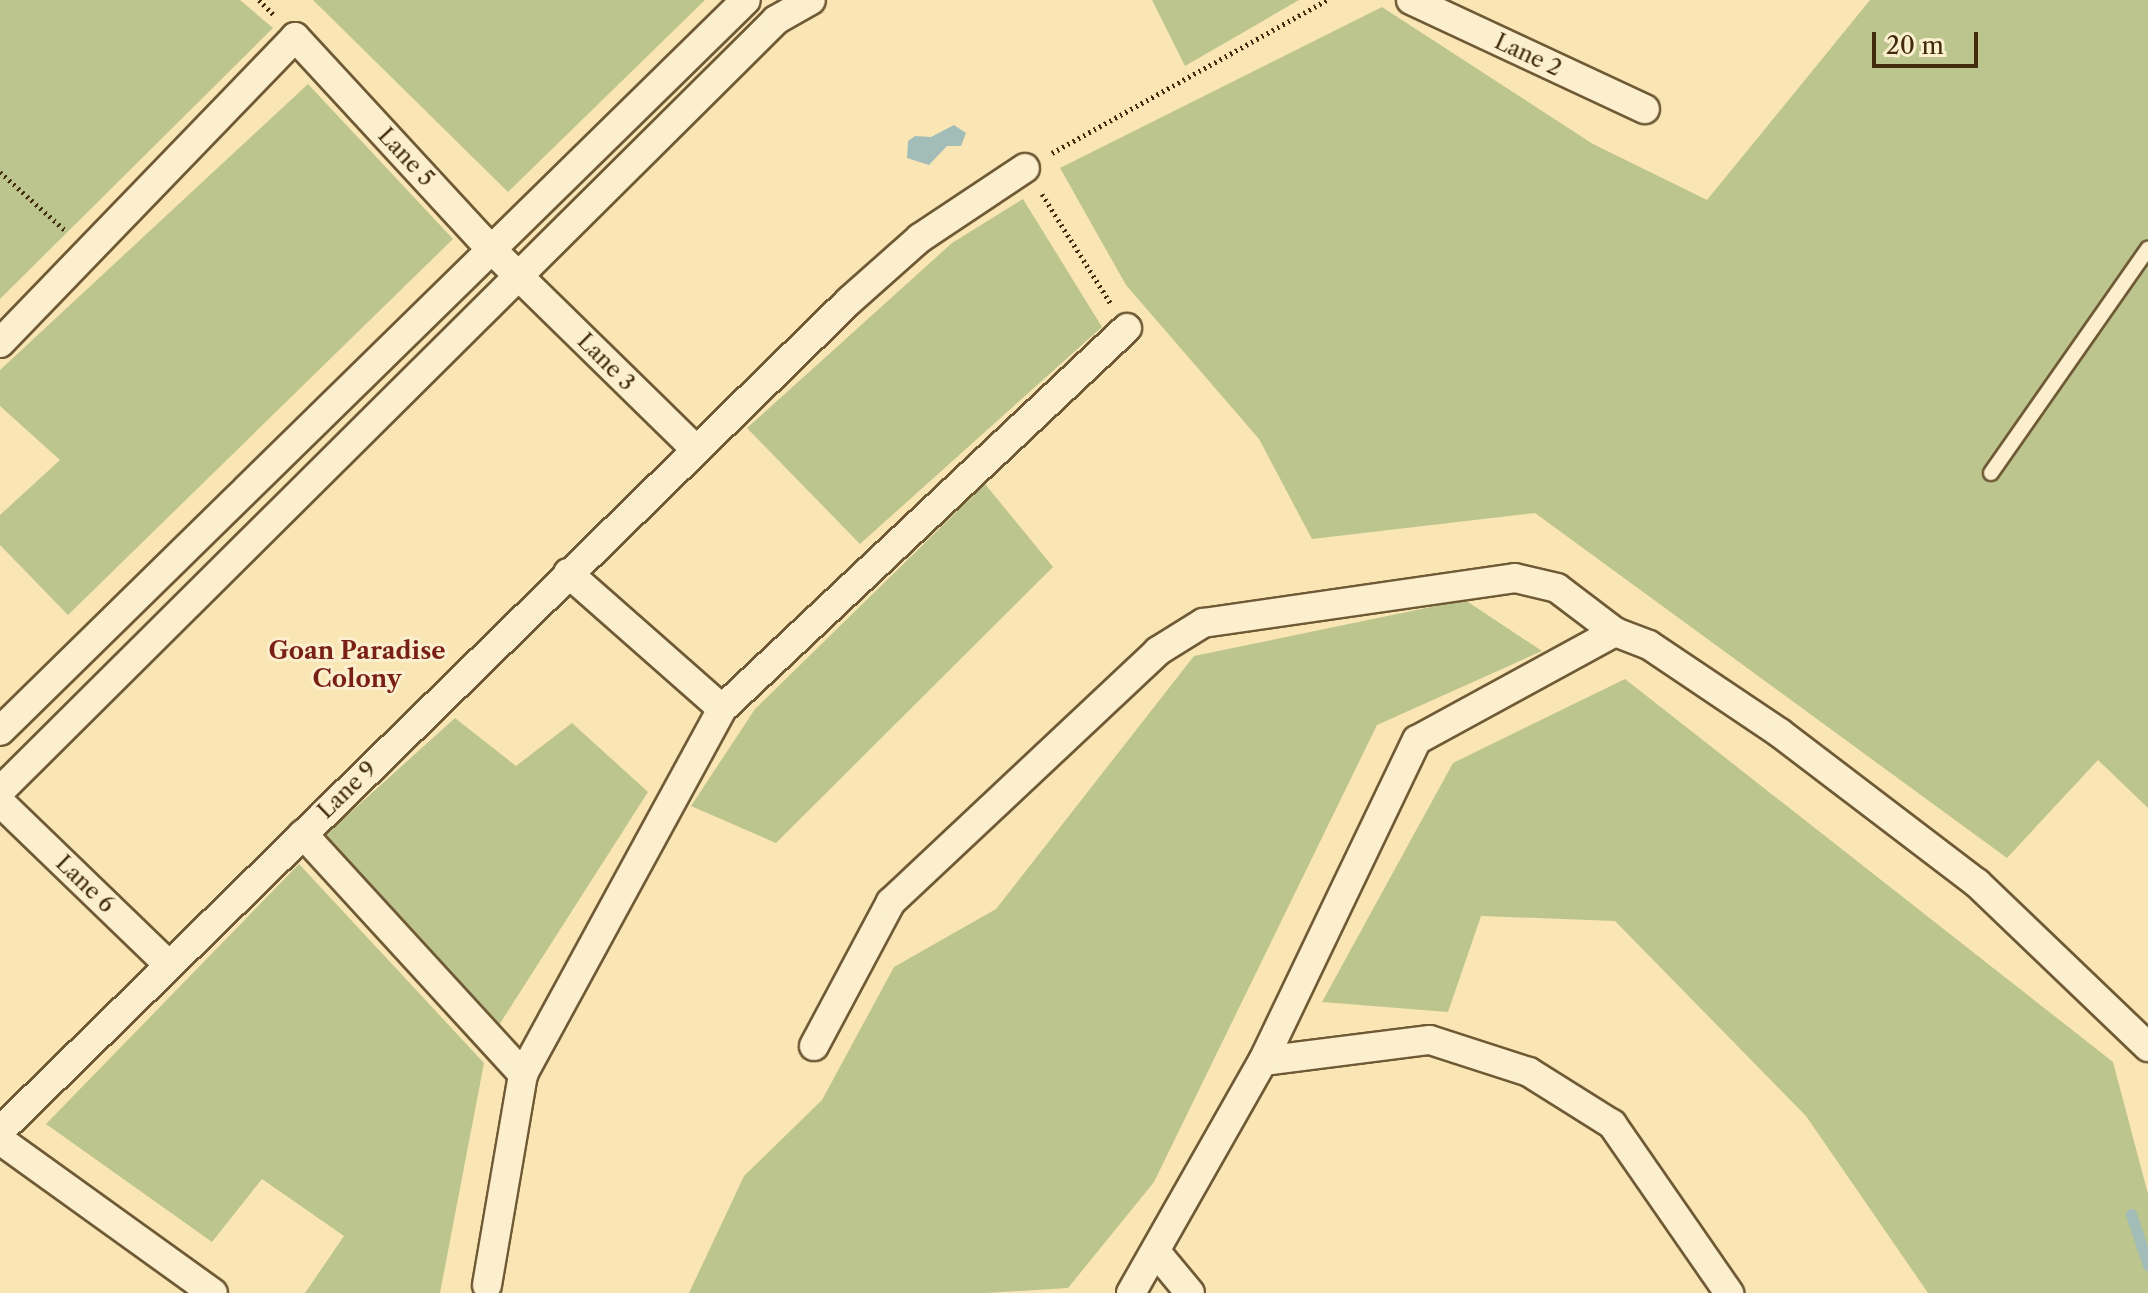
<!DOCTYPE html>
<style>
body{margin:0}
#map{position:relative;width:2148px;height:1293px;overflow:hidden;background:#f9e6b4;font-family:"Libre Caslon Text",serif}
div>[style]{position:absolute}
.green>*{inset:0;background:#bdc58e}
.water>*{inset:0;background:#a2bdb7}
.stream>*{height:11px;margin:-5.5px;padding:0 5.5px;transform-origin:5.5px;border-radius:5.5px;background:#a2bdb7}
.path>*{height:5px;margin-top:-2.5px;transform-origin:0;background:repeating-linear-gradient(90deg,#422b0c 0 2px,transparent 0 6px)}
.roads{filter:drop-shadow(2px 0 #705a36) drop-shadow(-2px 0 #705a36) drop-shadow(0 2px #705a36) drop-shadow(0 -2px #705a36)}
.lane>*{height:14px;margin:-7px;padding:0 7px;transform-origin:7px;border-radius:7px;background:#fbefce}
.street>*{height:28px;margin:-14px;padding:0 14px;transform-origin:14px;border-radius:14px;background:#fbefce}
span{translate:-50% -50%;white-space:nowrap;text-align:center;line-height:1.15;-webkit-text-stroke:6px #fbefce;paint-order:stroke}
.street-label{font-size:22px;color:#422b0c}
.neighbourhood-label{font-size:24px;color:#7a1f14;font-weight:700}
.scale{position:absolute;left:1872px;top:32px;width:106px;height:36px;box-sizing:border-box;border:4px solid #422b0c;border-top:0;padding-left:10px;font-size:24px;line-height:28px;white-space:nowrap;color:#422b0c;-webkit-text-stroke:6px #fbefce;paint-order:stroke}
</style>
<div id="map">
<div class="green">
<div style="clip-path:polygon(0 0,240px 0,273px 28px,0 299px)"></div>
<div style="clip-path:polygon(313px 0,705px 0,508px 192px)"></div>
<div style="clip-path:polygon(1152px 0,1299px 0,1185px 66px)"></div>
<div style="clip-path:polygon(1870px 0,2148px 0,2148px 808px,2098px 760px,2007px 858px,1535px 513px,1312px 539px,1259px 439px,1126px 285px,1060px 168px,1382px 7px,1593px 144px,1707px 200px)"></div>
<div style="clip-path:polygon(308px 84px,453px 239px,68px 615px,0 545px,0 515px,60px 460px,0 406px,0 370px)"></div>
<div style="clip-path:polygon(1023px 199px,1102px 327px,860px 544px,747px 428px,952px 243px)"></div>
<div style="clip-path:polygon(985px 484px,1053px 567px,776px 843px,691px 806px,755px 709px)"></div>
<div style="clip-path:polygon(1465px 600px,1542px 651px,1377px 725px,1154px 1182px,1068px 1288px,987px 1293px,689px 1293px,744px 1176px,822px 1100px,894px 967px,996px 909px,1194px 656px)"></div>
<div style="clip-path:polygon(1625px 679px,2113px 1062px,2148px 1194px,2148px 1293px,1928px 1293px,1806px 1116px,1615px 921px,1481px 916px,1448px 1012px,1322px 1002px,1453px 763px)"></div>
<div style="clip-path:polygon(455px 718px,516px 766px,572px 723px,648px 792px,499px 1025px,323px 837px)"></div>
<div style="clip-path:polygon(299px 864px,484px 1063px,440px 1293px,305px 1293px,344px 1236px,262px 1179px,212px 1242px,46px 1124px)"></div>
</div>
<div class="water">
<div style="clip-path:polygon(954px 125px,966px 133px,961px 146px,947px 146px,929px 165px,907px 158px,908px 141px,915px 136px,931px 137px)"></div>
</div>
<div class="stream">
<div style="left:2131px;top:1214px;width:54px;rotate:71.6deg"></div>
</div>
<div class="path">
<div style="left:259px;top:0;width:23px;rotate:45deg"></div>
<div style="left:1052px;top:153px;width:315px;rotate:-29.1deg"></div>
<div style="left:0;top:172px;width:89px;rotate:41.8deg"></div>
<div style="left:1042px;top:194px;width:130px;rotate:57.9deg"></div>
</div>
<div class="roads">
<div class="lane">
<div style="left:1991px;top:473px;width:274px;rotate:-55deg"></div>
</div>
<div class="street">
<div style="left:1411px;top:0;width:258px;rotate:25deg"></div>
<div style="left:0;top:343px;width:425px;rotate:-46deg"></div>
<div style="left:295px;top:37px;width:286px;rotate:47.3deg"></div>
<div style="left:489px;top:247px;width:289px;rotate:44.4deg"></div>
<div style="left:568px;top:573px;width:205px;rotate:41.4deg"></div>
<div style="left:0;top:731px;width:1044px;rotate:-44.42deg"></div>
<div style="left:0;top:791px;width:1094px;rotate:-44.81deg"></div>
<div style="left:776px;top:20px;width:40px;rotate:-29.7deg"></div>
<div style="left:0;top:802px;width:235px;rotate:44deg"></div>
<div style="left:303px;top:834px;width:326px;rotate:47.5deg"></div>
<div style="left:814px;top:1046px;width:163px;rotate:-61.9deg"></div>
<div style="left:891px;top:902px;width:366px;rotate:-43.2deg"></div>
<div style="left:1158px;top:651px;width:53px;rotate:-31.9deg"></div>
<div style="left:1203px;top:623px;width:315px;rotate:-8.2deg"></div>
<div style="left:1515px;top:578px;width:43px;rotate:13.4deg"></div>
<div style="left:1557px;top:588px;width:73px;rotate:37.2deg"></div>
<div style="left:1263px;top:1061px;width:168px;rotate:-7.2deg"></div>
<div style="left:1430px;top:1040px;width:104px;rotate:17.9deg"></div>
<div style="left:1529px;top:1072px;width:98px;rotate:32.1deg"></div>
<div style="left:1612px;top:1124px;width:206px;rotate:55.3deg"></div>
<div style="left:0;top:1131px;width:1187px;rotate:-44.35deg"></div>
<div style="left:849px;top:301px;width:95px;rotate:-41.6deg"></div>
<div style="left:920px;top:238px;width:126px;rotate:-33.7deg"></div>
<div style="left:0;top:1140px;width:262px;rotate:35.7deg"></div>
<div style="left:1156px;top:1252px;width:53px;rotate:50.3deg"></div>
<div style="left:487px;top:1285px;width:214px;rotate:-80.3deg"></div>
<div style="left:523px;top:1074px;width:416px;rotate:-61.4deg"></div>
<div style="left:722px;top:709px;width:556px;rotate:-43.25deg"></div>
<div style="left:1131px;top:1293px;width:267px;rotate:-60.4deg"></div>
<div style="left:1263px;top:1061px;width:356px;rotate:-64.4deg"></div>
<div style="left:1417px;top:740px;width:226px;rotate:-28.6deg"></div>
<div style="left:1615px;top:632px;width:36px;rotate:21deg"></div>
<div style="left:1649px;top:645px;width:158px;rotate:33.9deg"></div>
<div style="left:1780px;top:733px;width:248px;rotate:37.3deg"></div>
<div style="left:1977px;top:883px;width:237px;rotate:43.8deg"></div>
</div>
</div>
<div class="street-label">
<span style="left:1528px;top:55px;rotate:25deg">Lane 2</span>
<span style="left:406px;top:157px;rotate:47deg">Lane 5</span>
<span style="left:606px;top:362px;rotate:45deg">Lane 3</span>
<span style="left:347px;top:790px;rotate:-44deg">Lane 9</span>
<span style="left:85px;top:884px;rotate:44deg">Lane 6</span>
</div>
<div class="neighbourhood-label">
<span style="left:357px;top:665px">Goan Paradise<br>Colony</span>
</div>
<div class="scale">20 m</div>
</div>
